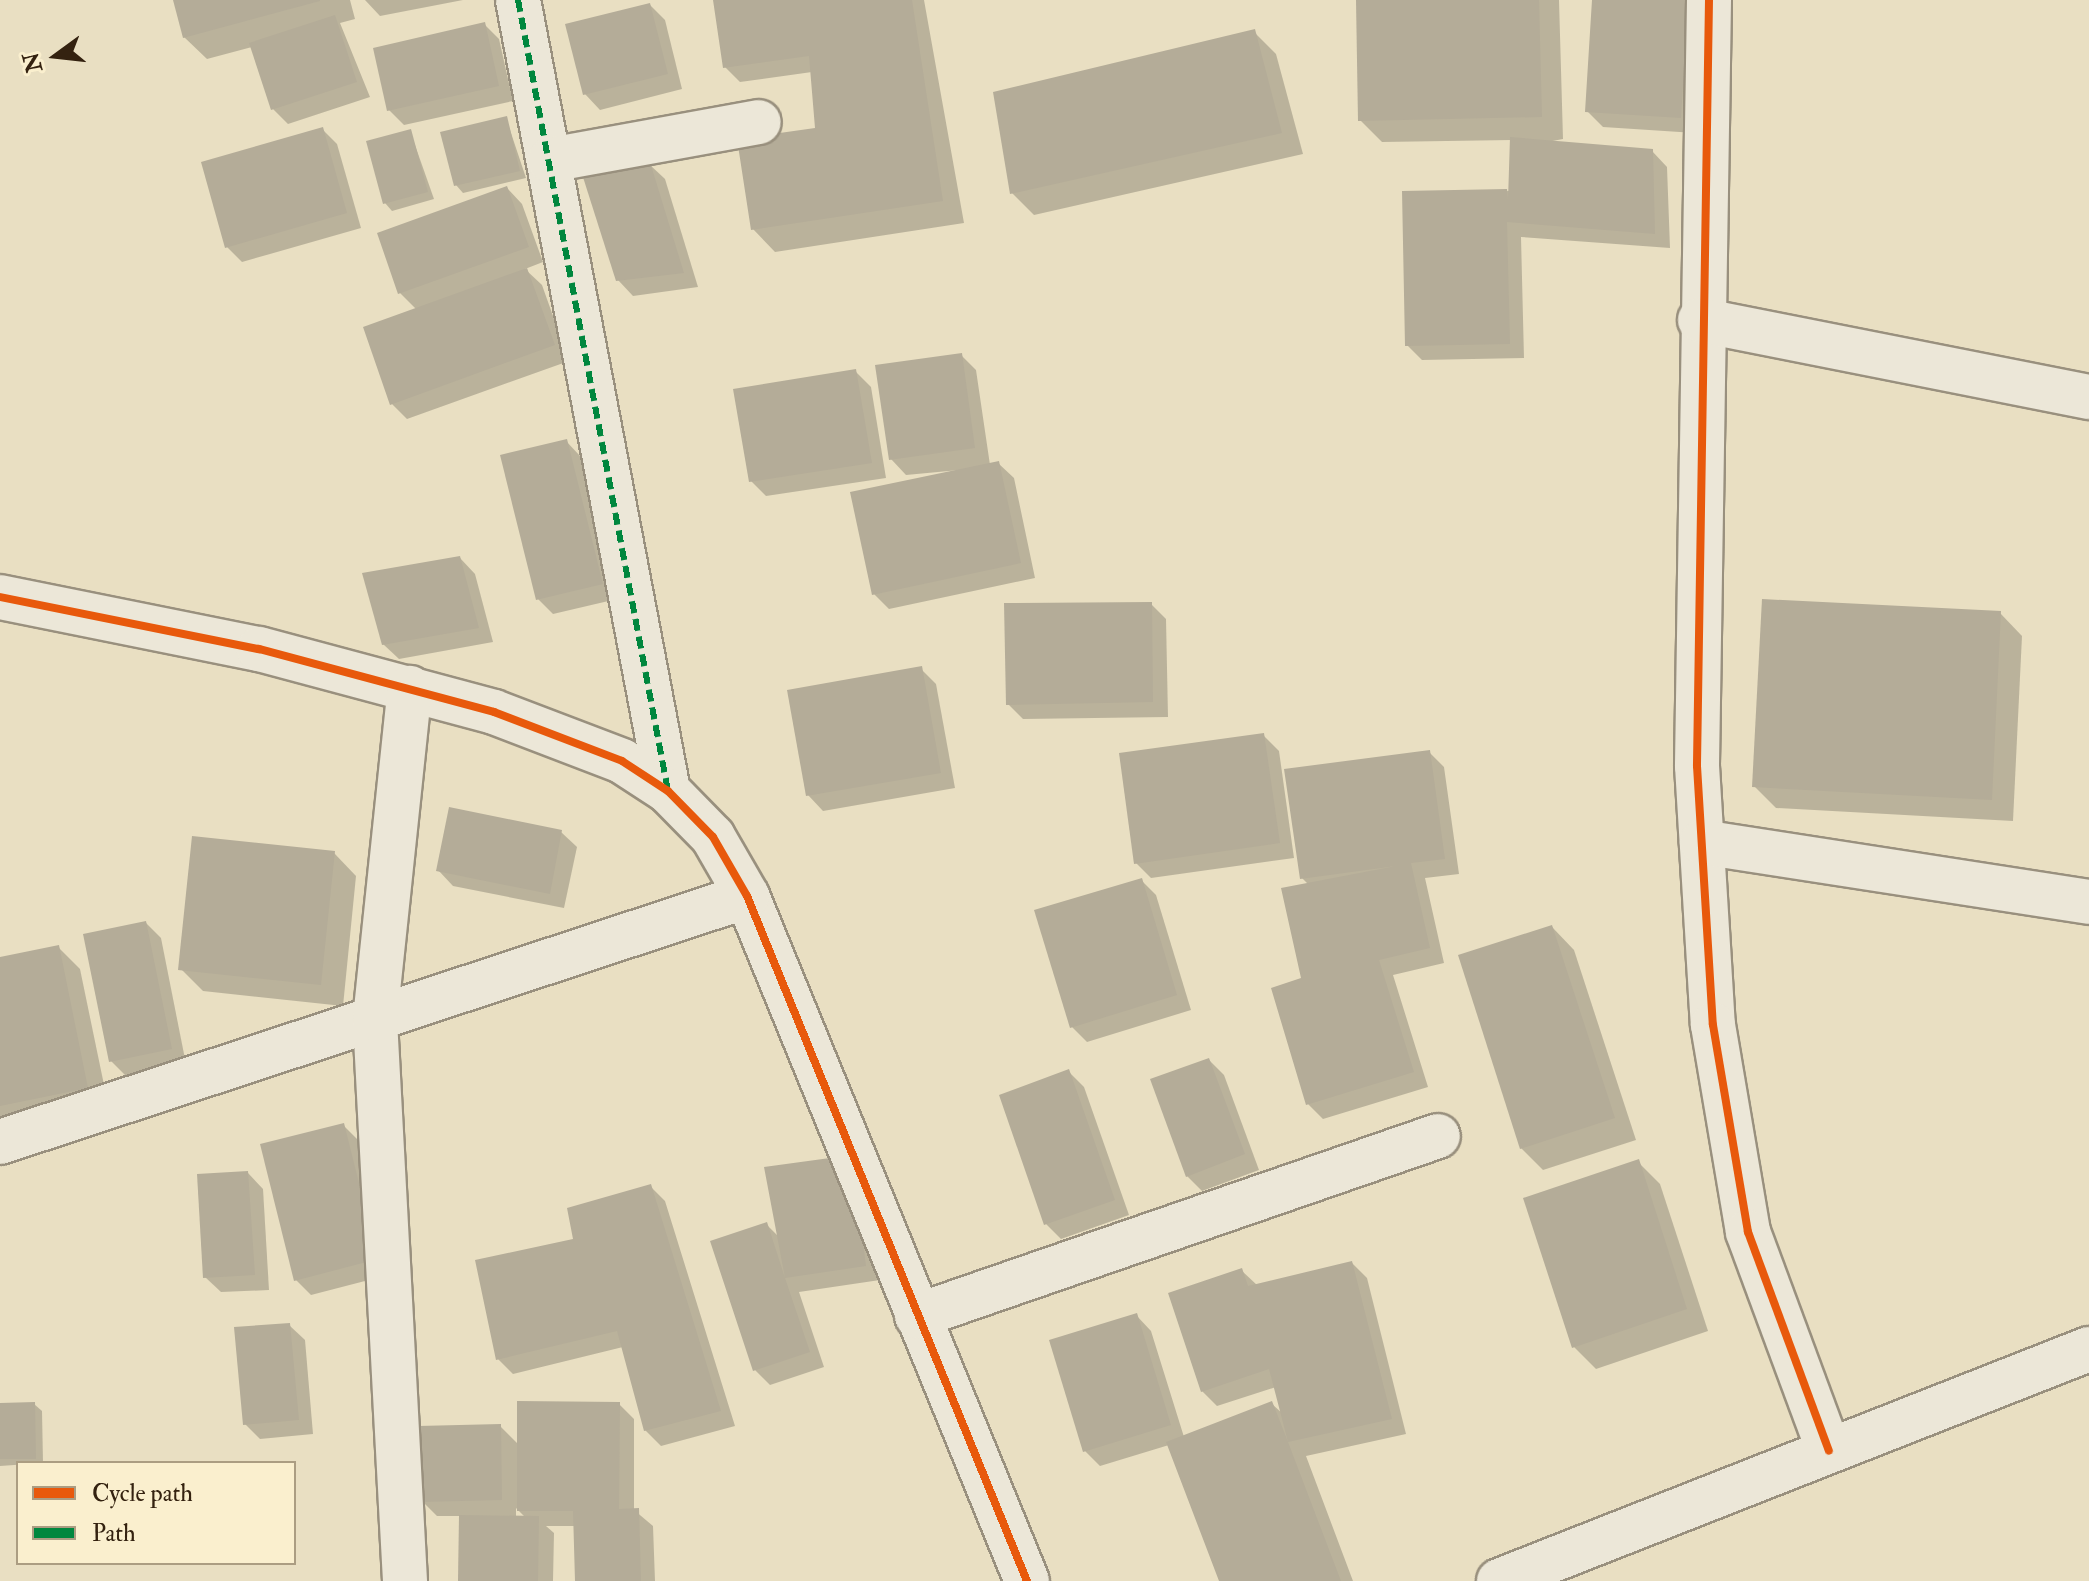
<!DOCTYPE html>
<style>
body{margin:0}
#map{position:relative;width:2089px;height:1581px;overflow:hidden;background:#e9dfc2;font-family:"IM FELL Double Pica",serif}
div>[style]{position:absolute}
.shadow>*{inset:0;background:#0003}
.building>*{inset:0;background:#b4ac98}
.roads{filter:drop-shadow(2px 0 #99907e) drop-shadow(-2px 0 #99907e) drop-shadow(0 2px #99907e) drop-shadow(0 -2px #99907e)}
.minor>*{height:44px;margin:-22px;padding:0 22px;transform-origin:22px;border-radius:22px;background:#ece7d8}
.quiet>*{height:6px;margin-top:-3px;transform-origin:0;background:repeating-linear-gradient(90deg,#00873e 0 12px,transparent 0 18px)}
.cycleway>*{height:8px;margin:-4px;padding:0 4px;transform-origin:4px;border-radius:4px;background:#e8590c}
span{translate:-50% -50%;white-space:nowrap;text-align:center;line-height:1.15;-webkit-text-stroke:6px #faefce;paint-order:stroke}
.legend{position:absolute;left:16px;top:1461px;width:280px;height:104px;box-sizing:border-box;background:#faefce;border:2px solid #ab9d82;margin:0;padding:10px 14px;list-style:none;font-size:24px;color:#342210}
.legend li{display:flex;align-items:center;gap:16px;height:40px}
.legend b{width:40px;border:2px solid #ab9d82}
.north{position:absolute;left:16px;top:16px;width:80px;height:80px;-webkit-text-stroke:6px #faefce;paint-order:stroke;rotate:255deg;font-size:22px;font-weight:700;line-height:32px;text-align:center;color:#342210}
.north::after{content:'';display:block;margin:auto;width:28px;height:36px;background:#342210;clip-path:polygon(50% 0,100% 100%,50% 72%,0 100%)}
</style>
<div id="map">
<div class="shadow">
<div style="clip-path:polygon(175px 0,350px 0,355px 19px,340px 23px,370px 97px,288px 124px,273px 109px,252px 47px,207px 59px,184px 37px)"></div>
<div style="clip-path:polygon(365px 0,463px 0,380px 16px)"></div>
<div style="clip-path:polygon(715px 0,924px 0,964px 223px,775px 252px,753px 229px,817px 130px,812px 72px,740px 82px,725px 67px)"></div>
<div style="clip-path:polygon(1358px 0,1559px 0,1563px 139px,1547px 142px,1652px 151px,1667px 167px,1670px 248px,1521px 237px,1524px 358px,1422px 360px,1407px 345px,1404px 193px,1510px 191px,1512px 140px,1382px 142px,1360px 120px)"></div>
<div style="clip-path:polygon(1594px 0,1688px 0,1695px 133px,1603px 127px,1587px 111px)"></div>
<div style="clip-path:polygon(650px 5px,665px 20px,682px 89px,600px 110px,585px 94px)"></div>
<div style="clip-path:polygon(484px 24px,499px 39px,513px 101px,404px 125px,389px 110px)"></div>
<div style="clip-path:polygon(1254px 32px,1276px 54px,1303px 154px,1034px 215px,1012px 193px)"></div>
<div style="clip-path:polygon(506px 118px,526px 178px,463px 193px,456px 185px)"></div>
<div style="clip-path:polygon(322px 129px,337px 144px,361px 228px,242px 262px,227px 247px)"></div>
<div style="clip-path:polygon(410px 131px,434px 199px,392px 211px,385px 203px)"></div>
<div style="clip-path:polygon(649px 164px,665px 179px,698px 287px,633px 296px,618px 280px)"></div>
<div style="clip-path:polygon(507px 188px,522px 204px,543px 262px,525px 269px,542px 285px,569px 361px,407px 419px,392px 404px,417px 310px,400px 293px)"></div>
<div style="clip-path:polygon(961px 355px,976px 370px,990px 465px,998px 463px,1014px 478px,1035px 578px,889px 609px,874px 594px,970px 469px,906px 475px,891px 459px)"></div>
<div style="clip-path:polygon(855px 371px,871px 387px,886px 478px,766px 496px,751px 481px)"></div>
<div style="clip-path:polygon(566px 441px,581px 457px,617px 599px,553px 614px,538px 599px)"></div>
<div style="clip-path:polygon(460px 558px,475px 574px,493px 642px,399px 659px,383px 644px)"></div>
<div style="clip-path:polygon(1151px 604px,1166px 619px,1168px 717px,1023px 719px,1008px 704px)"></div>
<div style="clip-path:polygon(2000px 613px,2022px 636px,2013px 821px,1776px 808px,1754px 786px)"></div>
<div style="clip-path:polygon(921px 669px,936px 684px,955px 788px,823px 811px,808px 795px)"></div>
<div style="clip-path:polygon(1263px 735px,1279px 751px,1294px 858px,1151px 878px,1136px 863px)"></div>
<div style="clip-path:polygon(1429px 752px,1444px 767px,1459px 874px,1425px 878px,1444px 963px,1393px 975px,1428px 1087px,1323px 1119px,1308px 1104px,1309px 885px,1302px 878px)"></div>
<div style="clip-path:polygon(561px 832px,577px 847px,564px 908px,453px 886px,438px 870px)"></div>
<div style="clip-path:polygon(334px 853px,356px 876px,343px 1006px,203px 991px,181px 969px)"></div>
<div style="clip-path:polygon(1141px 880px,1156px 895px,1191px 1010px,1087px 1042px,1072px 1027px)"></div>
<div style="clip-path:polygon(146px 923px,161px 938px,186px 1064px,126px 1076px,111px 1061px)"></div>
<div style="clip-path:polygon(1552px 927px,1574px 950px,1636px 1140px,1543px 1170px,1521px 1148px)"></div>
<div style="clip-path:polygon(58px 947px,80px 969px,109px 1109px,0 1132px,0 959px)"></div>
<div style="clip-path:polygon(1209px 1060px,1224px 1075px,1259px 1170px,1202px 1191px,1187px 1176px)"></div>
<div style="clip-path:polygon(1069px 1072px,1084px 1087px,1129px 1215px,1061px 1239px,1046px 1224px)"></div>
<div style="clip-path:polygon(344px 1126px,359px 1141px,392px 1274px,311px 1295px,295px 1279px)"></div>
<div style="clip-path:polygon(1638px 1162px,1660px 1184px,1708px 1331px,1596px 1369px,1574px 1347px)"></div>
<div style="clip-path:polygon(248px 1173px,263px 1189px,269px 1290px,221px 1292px,205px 1277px)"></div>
<div style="clip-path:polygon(867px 1173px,880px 1280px,799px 1292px,824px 1367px,770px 1385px,755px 1370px,766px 1224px,778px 1236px)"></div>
<div style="clip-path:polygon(650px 1186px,665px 1201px,735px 1426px,661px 1446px,645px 1430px,623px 1347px,513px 1374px,498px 1359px,575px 1240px)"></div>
<div style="clip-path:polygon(1352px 1263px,1367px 1278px,1406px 1434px,1306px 1456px,1353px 1581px,1221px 1581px,1169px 1445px,1100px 1466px,1085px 1451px,1136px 1315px,1151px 1331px,1184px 1437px,1272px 1404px,1283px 1414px,1276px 1387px,1217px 1406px,1202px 1391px,1241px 1270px,1258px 1286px)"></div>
<div style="clip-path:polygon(289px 1325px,305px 1340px,313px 1434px,260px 1439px,245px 1424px)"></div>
<div style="clip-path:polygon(34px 1404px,42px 1411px,43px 1463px,0 1466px,0 1405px)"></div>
<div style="clip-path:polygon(evenodd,619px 1404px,634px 1419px,634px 1510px,653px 1526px,655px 1581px,577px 1581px,575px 1526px,546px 1526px,554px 1533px,553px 1581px,460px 1581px,461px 1516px,437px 1516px,422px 1501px,500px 1426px,519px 1445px,619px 1404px,516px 1508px,526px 1518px,516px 1518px,516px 1508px)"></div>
</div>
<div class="building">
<div style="clip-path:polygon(173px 0,320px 0,320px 1px,183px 38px)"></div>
<div style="clip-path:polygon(713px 0,912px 0,943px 201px,751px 230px,737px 139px,815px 128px,809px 56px,723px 68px)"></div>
<div style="clip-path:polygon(1356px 0,1539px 0,1542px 117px,1358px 121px)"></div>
<div style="clip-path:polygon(1592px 0,1688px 0,1681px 118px,1585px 112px)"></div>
<div style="clip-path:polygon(650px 3px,668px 74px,583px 95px,565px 24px)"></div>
<div style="clip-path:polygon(335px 15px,357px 82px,271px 110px,249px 43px)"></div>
<div style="clip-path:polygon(485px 22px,499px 86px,387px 111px,373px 48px)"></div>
<div style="clip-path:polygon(1255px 29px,1282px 133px,1010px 194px,993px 92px)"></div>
<div style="clip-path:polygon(507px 116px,520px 171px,454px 186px,440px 132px)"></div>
<div style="clip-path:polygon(323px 127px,347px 213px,225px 248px,201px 162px)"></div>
<div style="clip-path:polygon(411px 129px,428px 192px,383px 204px,366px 141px)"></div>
<div style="clip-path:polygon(1510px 137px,1653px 149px,1655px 234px,1507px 222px,1510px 344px,1405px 346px,1402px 191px,1507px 189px,1508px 200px)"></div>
<div style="clip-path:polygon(650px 162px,684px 273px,616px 281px,582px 174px)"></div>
<div style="clip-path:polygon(507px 186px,529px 247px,398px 294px,377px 233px)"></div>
<div style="clip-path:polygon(527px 268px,555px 345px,390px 405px,363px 327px)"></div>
<div style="clip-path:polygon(962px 353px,975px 448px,889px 460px,875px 365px)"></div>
<div style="clip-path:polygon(856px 369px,872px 463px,749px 482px,733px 389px)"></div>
<div style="clip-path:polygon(567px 439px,603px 584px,536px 600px,500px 455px)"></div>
<div style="clip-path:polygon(999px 461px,1021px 563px,872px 595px,850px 492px)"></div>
<div style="clip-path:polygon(460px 556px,479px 628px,382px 645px,362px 573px)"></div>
<div style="clip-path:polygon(1762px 599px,2001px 611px,1992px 800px,1752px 787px)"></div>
<div style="clip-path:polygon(1152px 602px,1153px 702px,1006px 705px,1004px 603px)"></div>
<div style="clip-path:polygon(922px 666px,941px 773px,806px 796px,787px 690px)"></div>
<div style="clip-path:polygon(1264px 733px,1280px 843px,1134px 864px,1119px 753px)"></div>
<div style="clip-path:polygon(1430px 750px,1445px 859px,1411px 863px,1430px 948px,1379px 960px,1414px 1072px,1306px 1105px,1271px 988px,1301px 978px,1281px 888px,1396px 866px,1300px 879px,1284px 769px)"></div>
<div style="clip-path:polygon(449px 807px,562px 830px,550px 894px,436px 871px)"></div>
<div style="clip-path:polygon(192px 836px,335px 851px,321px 985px,178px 970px)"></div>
<div style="clip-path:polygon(1142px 878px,1177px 995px,1070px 1028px,1034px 910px)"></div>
<div style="clip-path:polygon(146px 921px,172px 1049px,109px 1062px,83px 934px)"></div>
<div style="clip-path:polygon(1552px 925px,1615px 1118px,1520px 1149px,1458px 955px)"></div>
<div style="clip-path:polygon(59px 945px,88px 1088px,0 1106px,0 957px)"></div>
<div style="clip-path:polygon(1209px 1058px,1245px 1154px,1186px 1177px,1150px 1079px)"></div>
<div style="clip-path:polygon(1069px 1069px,1115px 1200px,1044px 1225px,999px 1095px)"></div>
<div style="clip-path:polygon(344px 1123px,378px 1259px,294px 1281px,260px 1144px)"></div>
<div style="clip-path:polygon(852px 1155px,866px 1266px,785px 1278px,810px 1352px,753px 1371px,710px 1241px,767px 1222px,785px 1278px,764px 1167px)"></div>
<div style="clip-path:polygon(1639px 1159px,1687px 1309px,1572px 1348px,1523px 1198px)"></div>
<div style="clip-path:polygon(248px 1171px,255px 1275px,203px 1278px,197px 1174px)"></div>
<div style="clip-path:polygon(651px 1184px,721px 1411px,644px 1431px,617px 1331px,496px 1360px,475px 1260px,573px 1239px,567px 1208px)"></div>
<div style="clip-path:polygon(1352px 1261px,1392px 1419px,1288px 1442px,1341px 1581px,1219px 1581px,1166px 1442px,1272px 1401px,1288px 1442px,1269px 1369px,1201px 1392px,1168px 1293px,1242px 1268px,1248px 1286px)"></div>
<div style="clip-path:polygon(1137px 1313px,1171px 1425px,1083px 1452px,1049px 1340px)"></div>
<div style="clip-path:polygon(290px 1323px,299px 1420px,243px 1425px,234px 1327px)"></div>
<div style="clip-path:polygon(517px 1401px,620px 1402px,619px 1509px,639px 1508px,641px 1581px,575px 1581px,573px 1511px,517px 1511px)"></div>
<div style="clip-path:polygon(35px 1402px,36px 1459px,0 1459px,0 1403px)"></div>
<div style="clip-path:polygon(501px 1424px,502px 1500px,420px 1502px,418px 1426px)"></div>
<div style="clip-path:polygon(459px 1515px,539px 1516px,538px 1581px,458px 1581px)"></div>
</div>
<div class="roads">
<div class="minor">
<div style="left:518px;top:0;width:805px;rotate:79.26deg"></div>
<div style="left:1709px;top:0;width:766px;rotate:90.9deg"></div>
<div style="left:1697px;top:766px;width:259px;rotate:86.5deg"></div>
<div style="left:1713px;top:1025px;width:210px;rotate:80.4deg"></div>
<div style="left:1748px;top:1232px;width:233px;rotate:69.7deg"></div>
<div style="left:550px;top:160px;width:212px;rotate:-10.3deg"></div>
<div style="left:1700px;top:320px;width:397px;rotate:11.2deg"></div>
<div style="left:0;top:597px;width:264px;rotate:11.4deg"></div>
<div style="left:259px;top:649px;width:243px;rotate:15deg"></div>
<div style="left:494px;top:712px;width:137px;rotate:20.9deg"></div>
<div style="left:622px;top:761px;width:55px;rotate:33.1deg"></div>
<div style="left:668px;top:791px;width:64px;rotate:45.6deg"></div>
<div style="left:713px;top:837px;width:68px;rotate:60deg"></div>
<div style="left:747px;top:896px;width:740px;rotate:67.77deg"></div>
<div style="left:1702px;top:842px;width:392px;rotate:8.8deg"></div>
<div style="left:0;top:1142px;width:786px;rotate:-18.23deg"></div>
<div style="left:917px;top:1316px;width:551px;rotate:-19.06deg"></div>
<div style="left:405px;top:1581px;width:563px;rotate:-93.06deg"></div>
<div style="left:375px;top:1019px;width:333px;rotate:-84deg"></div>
<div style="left:1499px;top:1581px;width:634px;rotate:-21.47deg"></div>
</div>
</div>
<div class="quiet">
<div style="left:518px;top:0;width:805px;rotate:79.26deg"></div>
</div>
<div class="cycleway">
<div style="left:1709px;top:0;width:766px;rotate:90.9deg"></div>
<div style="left:1697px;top:766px;width:259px;rotate:86.5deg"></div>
<div style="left:1713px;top:1025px;width:210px;rotate:80.4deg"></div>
<div style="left:1748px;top:1232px;width:233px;rotate:69.7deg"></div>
<div style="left:0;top:597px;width:264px;rotate:11.4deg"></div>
<div style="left:259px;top:649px;width:243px;rotate:15deg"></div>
<div style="left:494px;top:712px;width:137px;rotate:20.9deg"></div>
<div style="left:622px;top:761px;width:55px;rotate:33.1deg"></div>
<div style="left:668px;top:791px;width:64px;rotate:45.6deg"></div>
<div style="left:713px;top:837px;width:68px;rotate:60deg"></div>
<div style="left:747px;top:896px;width:740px;rotate:67.77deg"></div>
</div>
<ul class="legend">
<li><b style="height:10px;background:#e8590c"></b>Cycle path</li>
<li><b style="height:10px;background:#00873e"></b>Path</li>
</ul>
<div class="north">N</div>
</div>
